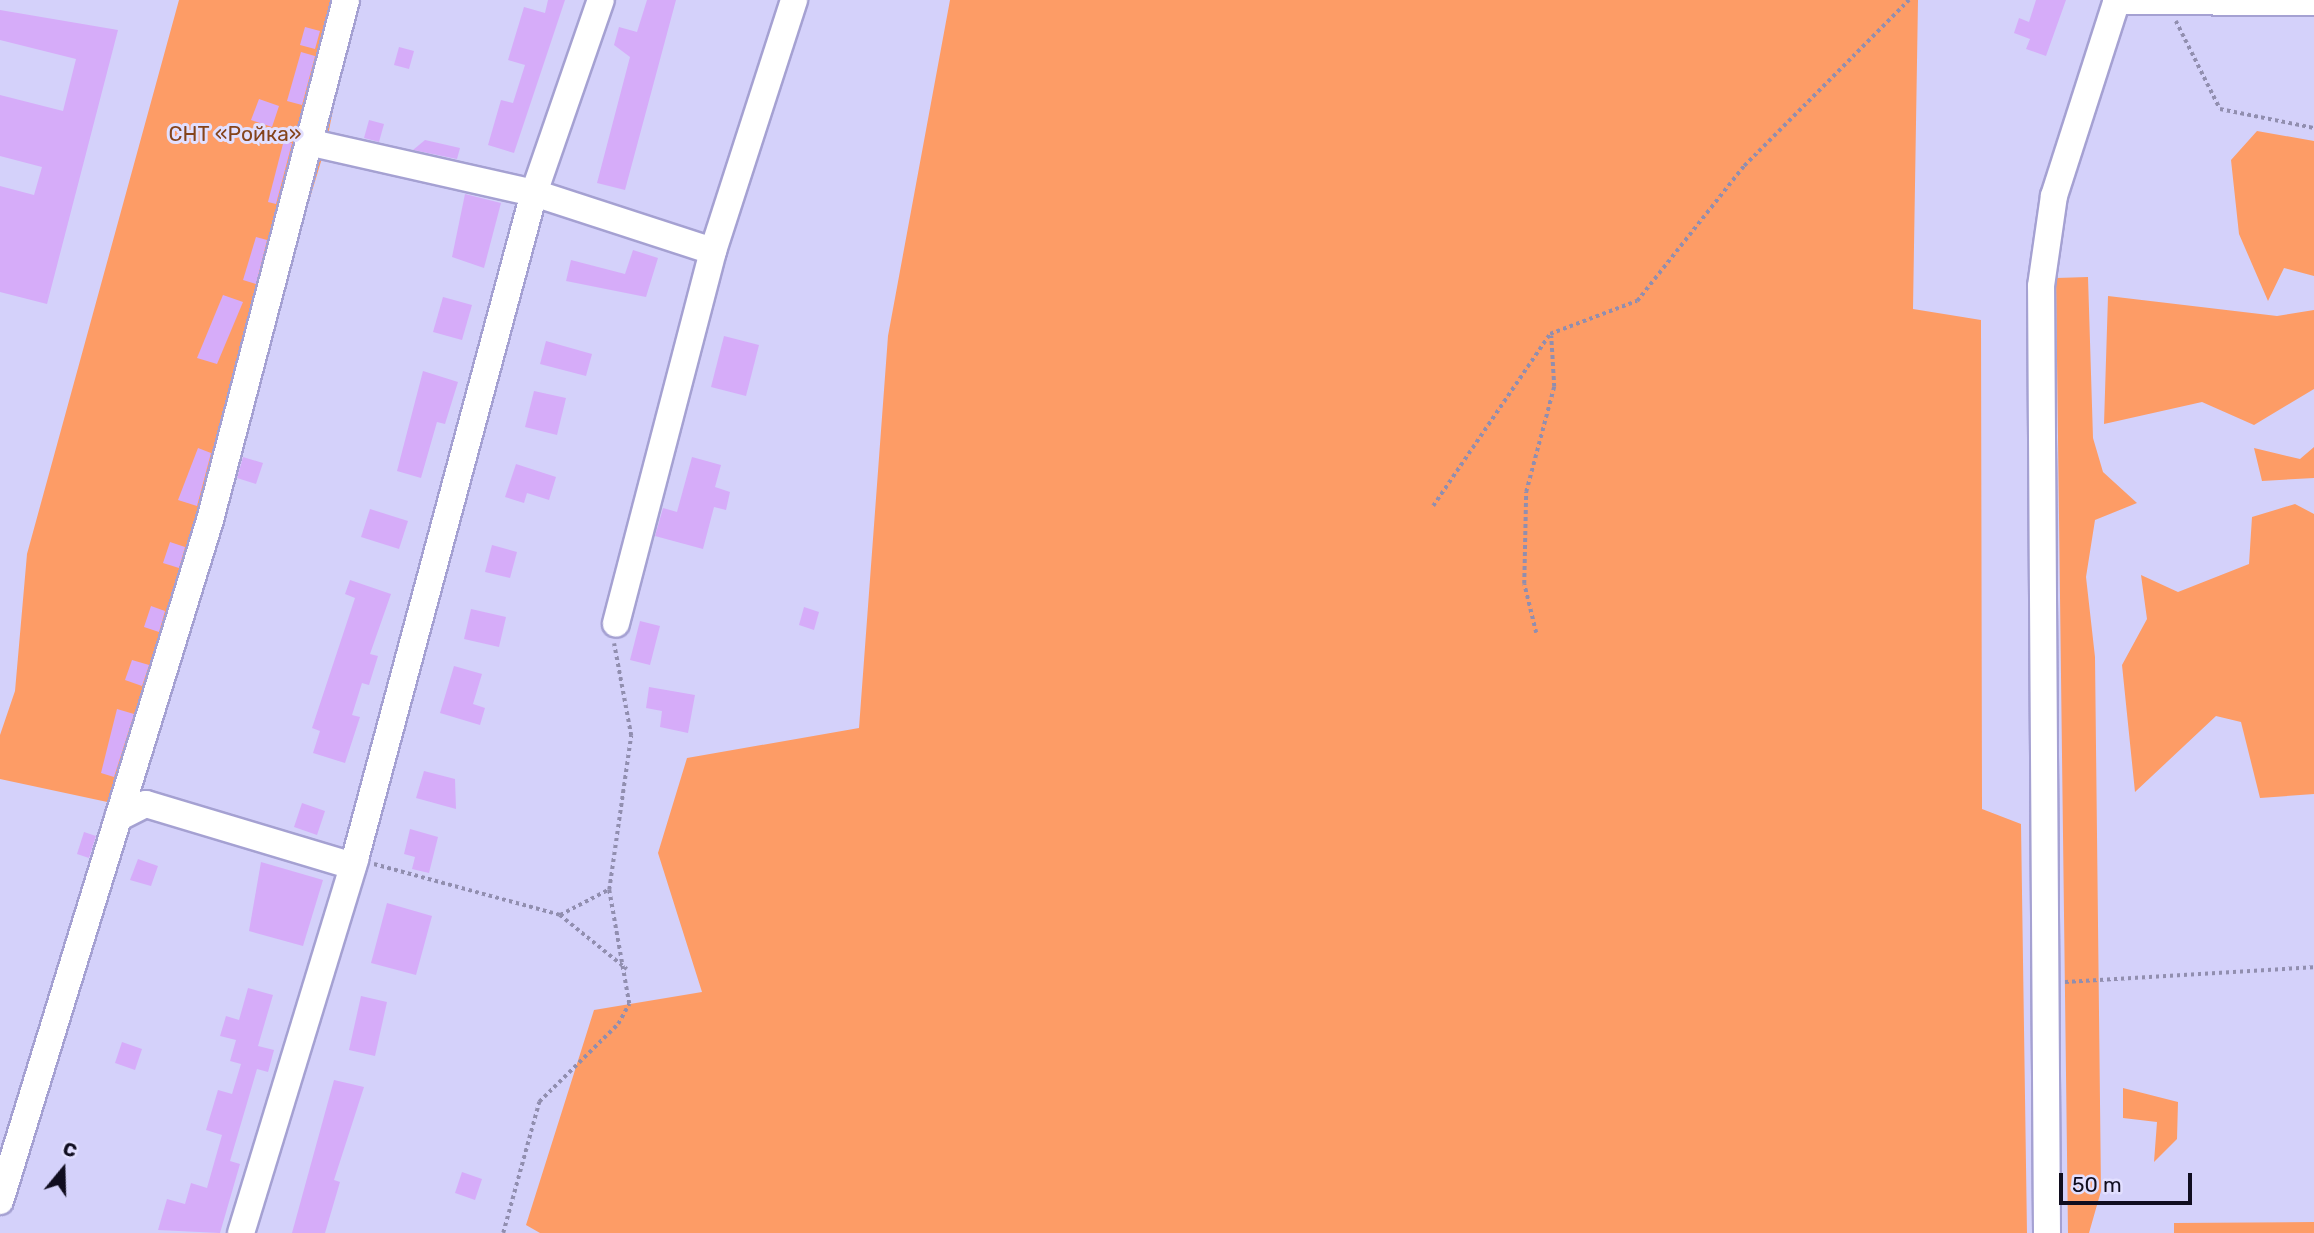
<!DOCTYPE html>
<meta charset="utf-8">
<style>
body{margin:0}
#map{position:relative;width:2314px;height:1233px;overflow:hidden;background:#d4d1fa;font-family:Rubik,sans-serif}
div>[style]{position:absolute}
.green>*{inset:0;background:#fd9c66}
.building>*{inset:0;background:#d6acf9}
.path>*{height:3.5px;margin-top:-1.75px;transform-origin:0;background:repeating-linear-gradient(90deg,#918eaf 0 3.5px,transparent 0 7px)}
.roads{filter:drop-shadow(2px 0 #a5a1d2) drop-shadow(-2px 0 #a5a1d2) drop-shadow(0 2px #a5a1d2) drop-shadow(0 -2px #a5a1d2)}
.minor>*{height:26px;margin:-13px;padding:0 13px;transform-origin:13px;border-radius:13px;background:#fff}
span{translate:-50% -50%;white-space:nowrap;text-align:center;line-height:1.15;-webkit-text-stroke:6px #e2dfff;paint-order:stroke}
.park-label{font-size:21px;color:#84431b}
.north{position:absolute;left:28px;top:1135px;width:70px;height:70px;-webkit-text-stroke:5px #e2dfff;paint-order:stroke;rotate:19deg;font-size:19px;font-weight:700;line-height:28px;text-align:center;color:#100d1f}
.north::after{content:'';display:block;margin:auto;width:24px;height:32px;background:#100d1f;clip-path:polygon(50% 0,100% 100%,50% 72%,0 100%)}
.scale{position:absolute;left:2059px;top:1173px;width:133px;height:32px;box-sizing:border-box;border:4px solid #100d1f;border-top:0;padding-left:9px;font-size:21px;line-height:24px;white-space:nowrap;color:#100d1f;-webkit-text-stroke:5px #e2dfff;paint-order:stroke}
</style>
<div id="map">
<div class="green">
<div style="clip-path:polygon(179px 0,355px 0,326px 145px,126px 806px,0 779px,0 735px,15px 691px,27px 554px)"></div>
<div style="clip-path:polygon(950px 0,1918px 0,1913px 309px,1981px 320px,1982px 809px,2021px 824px,2027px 1233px,540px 1233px,526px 1225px,594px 1010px,702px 992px,658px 853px,687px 758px,859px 728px,888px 336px)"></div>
<div style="clip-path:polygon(2257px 131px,2314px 141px,2314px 276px,2284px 268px,2268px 301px,2239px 234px,2231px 160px)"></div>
<div style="clip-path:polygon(2088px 277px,2093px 438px,2103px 472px,2137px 503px,2095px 520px,2086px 577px,2095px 657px,2101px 1191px,2089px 1233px,2068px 1233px,2056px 278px)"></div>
<div style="clip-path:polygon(2108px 296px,2277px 316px,2314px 310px,2314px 389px,2254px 425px,2202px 402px,2104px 424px)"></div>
<div style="clip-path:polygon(2314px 447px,2314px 478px,2262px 481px,2254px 448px,2300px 459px)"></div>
<div style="clip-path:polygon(2295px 504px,2314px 514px,2314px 794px,2260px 798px,2241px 722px,2216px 716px,2135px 792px,2122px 665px,2147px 619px,2141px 575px,2178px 592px,2249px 564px,2252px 517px)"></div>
<div style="clip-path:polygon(2123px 1088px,2178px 1102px,2177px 1139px,2154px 1162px,2157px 1122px,2123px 1118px)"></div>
<div style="clip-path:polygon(2314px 1222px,2314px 1233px,2174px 1233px,2174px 1223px)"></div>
</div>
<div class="building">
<div style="clip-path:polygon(548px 0,565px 0,514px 153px,488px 145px,501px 100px,513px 103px,525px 65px,508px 60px,524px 7px,545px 13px)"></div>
<div style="clip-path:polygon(647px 0,676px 0,625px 190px,597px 183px,630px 57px,614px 45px,619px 27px,637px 32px)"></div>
<div style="clip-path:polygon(2036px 0,2066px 0,2046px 56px,2026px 49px,2030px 39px,2014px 33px,2019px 18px,2029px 22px)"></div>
<div style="clip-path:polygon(0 10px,118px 30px,47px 304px,0 292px,0 186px,34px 195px,42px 167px,0 156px,0 95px,63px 111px,76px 59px,0 40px)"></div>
<div style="clip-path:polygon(305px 27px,320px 31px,315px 49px,300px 45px)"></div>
<div style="clip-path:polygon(399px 47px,414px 51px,409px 69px,394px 65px)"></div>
<div style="clip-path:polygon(301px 52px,315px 56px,302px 105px,287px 101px)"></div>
<div style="clip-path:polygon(259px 99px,279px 106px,272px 127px,251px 120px)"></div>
<div style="clip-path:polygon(369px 120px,384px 124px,379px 142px,364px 138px)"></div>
<div style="clip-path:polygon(284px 140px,292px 143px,276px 204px,268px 202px)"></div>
<div style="clip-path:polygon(425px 140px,460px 148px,457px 159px,413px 150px)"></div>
<div style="clip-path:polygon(465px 194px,501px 203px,484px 268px,452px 257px)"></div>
<div style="clip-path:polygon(256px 237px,267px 240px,256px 284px,243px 280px)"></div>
<div style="clip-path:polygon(633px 250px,658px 258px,646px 297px,566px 281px,571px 260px,625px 274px)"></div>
<div style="clip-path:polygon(223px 295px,243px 302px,217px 364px,197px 358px)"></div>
<div style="clip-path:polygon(443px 297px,472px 305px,462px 340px,433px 332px)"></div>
<div style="clip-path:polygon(724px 336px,759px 345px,746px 396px,711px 387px)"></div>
<div style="clip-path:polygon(546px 341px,592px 354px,586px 376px,540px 364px)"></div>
<div style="clip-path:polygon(423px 371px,458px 382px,445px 424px,437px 422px,421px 478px,397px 471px)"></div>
<div style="clip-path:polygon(534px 391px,566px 398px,557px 435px,525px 427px)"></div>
<div style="clip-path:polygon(198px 448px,211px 453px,197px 506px,178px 500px)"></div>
<div style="clip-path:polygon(243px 457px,263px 463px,256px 484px,237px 478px)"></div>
<div style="clip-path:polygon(692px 457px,721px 465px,715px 487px,730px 492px,726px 510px,714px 507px,703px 549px,655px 536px,663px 508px,677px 512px)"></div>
<div style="clip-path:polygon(516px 464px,556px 477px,549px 500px,527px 493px,524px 503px,505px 497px)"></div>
<div style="clip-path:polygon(370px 509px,408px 521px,399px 549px,361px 537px)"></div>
<div style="clip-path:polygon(170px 542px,185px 547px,179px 568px,163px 563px)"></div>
<div style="clip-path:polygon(492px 545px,517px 552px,510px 578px,485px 572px)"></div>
<div style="clip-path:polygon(350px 580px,391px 594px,370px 654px,378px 656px,369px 685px,362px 683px,352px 715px,360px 717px,345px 763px,313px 753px,320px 731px,312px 728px,355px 598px,345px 594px)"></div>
<div style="clip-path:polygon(151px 606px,165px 611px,159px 632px,144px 627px)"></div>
<div style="clip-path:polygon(804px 607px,819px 612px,814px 630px,799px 625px)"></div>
<div style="clip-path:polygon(471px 609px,506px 617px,499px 647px,464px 639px)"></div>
<div style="clip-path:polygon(640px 621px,660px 626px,650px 665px,630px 660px)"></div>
<div style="clip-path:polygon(132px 660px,149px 665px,142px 686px,125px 680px)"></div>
<div style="clip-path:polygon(454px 666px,482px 674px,473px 704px,485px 708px,480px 725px,440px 713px)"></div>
<div style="clip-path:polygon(649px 687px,695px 695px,688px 733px,660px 727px,662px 711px,646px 708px)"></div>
<div style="clip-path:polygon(117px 709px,134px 714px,114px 777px,101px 773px)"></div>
<div style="clip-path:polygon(424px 771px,455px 779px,456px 809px,416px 798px)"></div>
<div style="clip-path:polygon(302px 803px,325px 811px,317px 835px,294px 827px)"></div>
<div style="clip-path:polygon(410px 829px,438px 837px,429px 873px,412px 869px,415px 857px,404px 854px)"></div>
<div style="clip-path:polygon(84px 832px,96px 836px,89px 858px,77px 854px)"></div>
<div style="clip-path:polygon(138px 859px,158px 866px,151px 886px,130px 880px)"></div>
<div style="clip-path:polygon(261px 862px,323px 880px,303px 946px,249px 931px)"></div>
<div style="clip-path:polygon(387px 903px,432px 916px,416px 975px,371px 963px)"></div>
<div style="clip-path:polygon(248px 988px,273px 995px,258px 1046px,274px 1050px,268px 1072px,257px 1069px,230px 1161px,240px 1164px,220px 1233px,158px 1230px,167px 1199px,185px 1204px,191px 1183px,207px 1188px,222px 1135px,206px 1130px,218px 1090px,232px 1094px,241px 1064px,230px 1061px,236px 1040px,220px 1036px,226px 1016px,239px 1020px)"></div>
<div style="clip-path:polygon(361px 996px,387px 1002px,375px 1056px,349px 1050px)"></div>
<div style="clip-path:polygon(122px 1042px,142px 1049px,135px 1070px,115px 1063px)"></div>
<div style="clip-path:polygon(334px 1080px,364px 1087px,334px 1180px,340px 1182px,325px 1233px,292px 1233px)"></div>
<div style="clip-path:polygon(462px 1172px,482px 1179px,475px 1200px,455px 1193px)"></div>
</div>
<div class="path">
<div style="left:2176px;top:21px;width:98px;rotate:63.4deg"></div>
<div style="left:2220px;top:109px;width:96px;rotate:11.4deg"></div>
<div style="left:1433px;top:506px;width:208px;rotate:-55.8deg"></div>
<div style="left:1550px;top:334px;width:93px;rotate:-20.8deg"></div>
<div style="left:1637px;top:301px;width:172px;rotate:-51.6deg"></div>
<div style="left:1744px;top:166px;width:234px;rotate:-45.2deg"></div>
<div style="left:1536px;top:633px;width:50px;rotate:-103.8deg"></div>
<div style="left:1524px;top:584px;width:92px;rotate:-88.8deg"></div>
<div style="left:1526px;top:492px;width:109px;rotate:-75.1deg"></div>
<div style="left:1554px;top:387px;width:51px;rotate:-93.4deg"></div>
<div style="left:374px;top:864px;width:193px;rotate:15.3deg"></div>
<div style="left:560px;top:915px;width:54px;rotate:-27.5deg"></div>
<div style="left:560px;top:915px;width:86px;rotate:38.9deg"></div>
<div style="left:2065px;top:982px;width:249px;rotate:-3.4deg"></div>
<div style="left:503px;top:1233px;width:136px;rotate:-74.6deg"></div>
<div style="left:539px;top:1102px;width:111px;rotate:-44.6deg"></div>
<div style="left:618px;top:1024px;width:23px;rotate:-61deg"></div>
<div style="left:629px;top:1004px;width:116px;rotate:-100deg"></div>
<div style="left:609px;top:890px;width:156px;rotate:-81.9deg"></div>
<div style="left:631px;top:736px;width:94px;rotate:-100.5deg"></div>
</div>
<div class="roads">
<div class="minor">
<div style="left:2116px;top:1px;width:198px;rotate:0.3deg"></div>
<div style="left:312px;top:143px;width:228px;rotate:12.7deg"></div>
<div style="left:534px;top:193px;width:188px;rotate:18deg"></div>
<div style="left:713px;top:251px;width:385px;rotate:104.6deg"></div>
<div style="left:713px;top:251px;width:264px;rotate:-72.1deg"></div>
<div style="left:118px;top:818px;width:31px;rotate:-27deg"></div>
<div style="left:146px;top:804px;width:216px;rotate:16.7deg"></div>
<div style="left:0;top:1201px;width:713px;rotate:-72.86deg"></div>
<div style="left:210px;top:520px;width:537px;rotate:-75.34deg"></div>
<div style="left:241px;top:1233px;width:391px;rotate:-73deg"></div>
<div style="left:355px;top:859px;width:690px;rotate:-74.96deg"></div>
<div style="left:534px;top:193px;width:204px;rotate:-70.9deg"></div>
<div style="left:2047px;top:1233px;width:947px;rotate:-90.36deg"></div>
<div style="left:2041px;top:286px;width:91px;rotate:-81.8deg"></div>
<div style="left:2054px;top:196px;width:206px;rotate:-72.2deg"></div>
</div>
</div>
<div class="park-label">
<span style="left:235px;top:134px">СНТ «Ройка»</span>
</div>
<div class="north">С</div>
<div class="scale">50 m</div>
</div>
